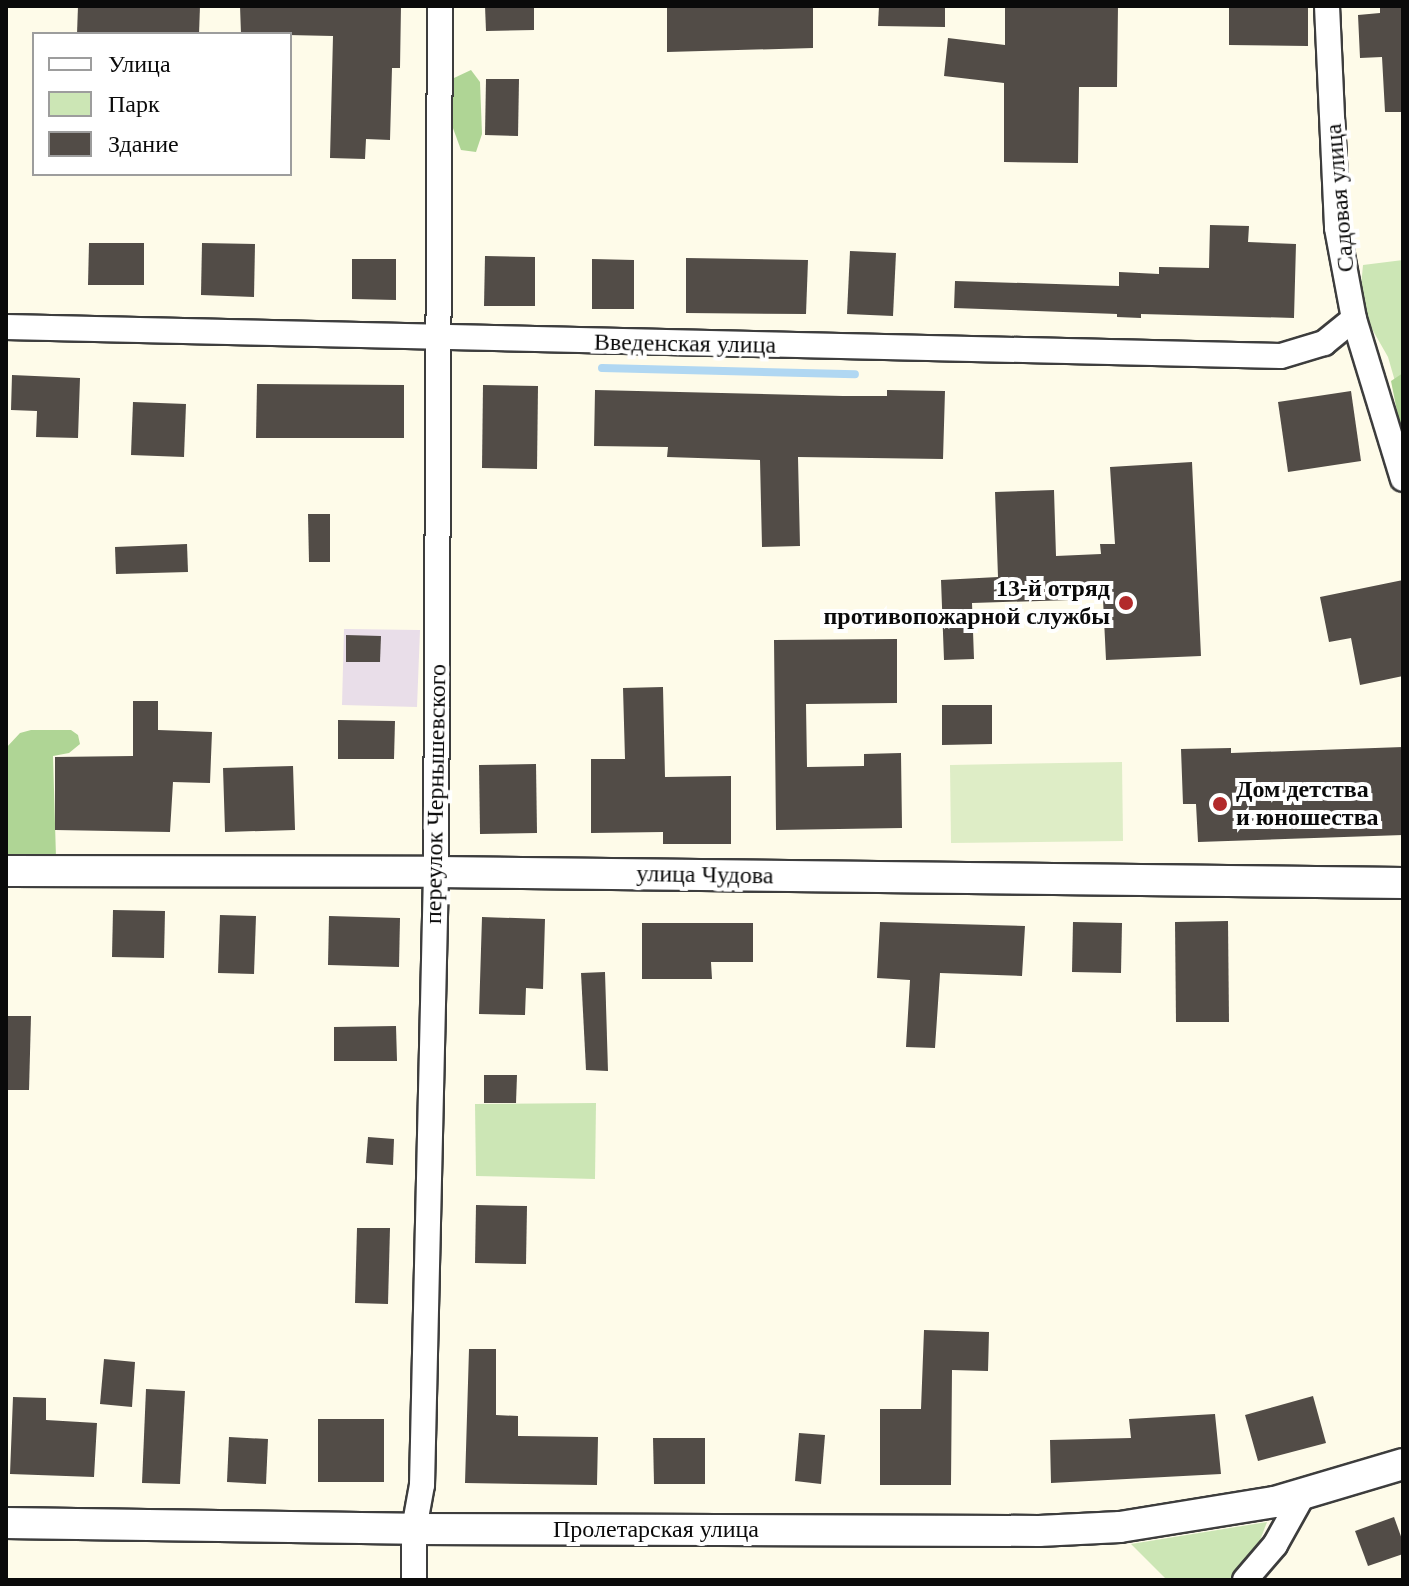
<!DOCTYPE html>
<meta charset="utf-8">
<style>
body{margin:0}
#map{position:relative;width:1409px;height:1586px;overflow:hidden;background:#fefbe9;font-family:"Times New Roman",serif}
div>[style]{position:absolute}
.industrial>*{inset:0;background:#e9dee9}
.green>*{inset:0;background:#cce6b5}
.forest>*{inset:0;background:#afd595}
.pitch>*{inset:0;background:#deedc6}
.stream>*{height:8px;margin:-4px;padding:0 4px;transform-origin:4px;border-radius:4px;background:#b0d7f2}
.building>*{inset:0;background:#524c47}
.roads{filter:drop-shadow(2px 0 #3d3d3d) drop-shadow(-2px 0 #3d3d3d) drop-shadow(0 2px #3d3d3d) drop-shadow(0 -2px #3d3d3d)}
.minor>*{height:24px;margin:-12px;padding:0 12px;transform-origin:12px;border-radius:12px;background:#fff}
.tertiary>*{height:30px;margin:-15px;padding:0 15px;transform-origin:15px;border-radius:15px;background:#fff}
.dots>*{width:22px;height:22px;translate:-50% -50%;box-sizing:border-box;border:4px solid #fff;border-radius:50%}
span{translate:-50% -50%;white-space:nowrap;text-align:center;line-height:1.15;-webkit-text-stroke:8px #fff;paint-order:stroke}
.street-label{font-size:24px;color:#0a0a0a}
.poi-label{font-size:24px;color:#0a0a0a;font-weight:700}
.right{translate:-100% -50%;text-align:right}
.left{translate:0 -50%;text-align:left}
.frame{position:absolute;inset:0;border:8px solid #0a0a0a;pointer-events:none}
.legend{position:absolute;left:32px;top:32px;width:260px;height:144px;box-sizing:border-box;background:#fff;border:2px solid #9d9d9d;margin:0;padding:10px 14px;list-style:none;font-size:24px;color:#0a0a0a}
.legend li{display:flex;align-items:center;gap:16px;height:40px}
.legend b{width:40px;border:2px solid #9d9d9d}
</style>
<div id="map">
<div class="industrial">
<div style="clip-path:polygon(344px 629px,420px 630px,417px 707px,342px 705px)"></div>
</div>
<div class="green">
<div style="clip-path:polygon(1403px 260px,1403px 409px,1388px 357px,1368px 322px,1361px 286px,1363px 265px)"></div>
<div style="clip-path:polygon(596px 1103px,595px 1179px,476px 1176px,475px 1104px)"></div>
<div style="clip-path:polygon(1267px 1522px,1254px 1556px,1233px 1580px,1167px 1580px,1131px 1544px)"></div>
</div>
<div class="forest">
<div style="clip-path:polygon(471px 70px,480px 82px,482px 134px,476px 152px,461px 150px,450px 120px,454px 78px)"></div>
<div style="clip-path:polygon(1403px 373px,1403px 441px,1391px 381px)"></div>
<div style="clip-path:polygon(31px 730px,71px 730px,78px 735px,80px 744px,69px 753px,53px 756px,56px 857px,6px 864px,6px 748px,20px 733px)"></div>
</div>
<div class="pitch">
<div style="clip-path:polygon(1122px 762px,1123px 841px,951px 843px,950px 765px)"></div>
</div>
<div class="stream">
<div style="left:602px;top:368px;width:253px;rotate:1.4deg"></div>
</div>
<div class="building">
<div style="clip-path:polygon(78px 6px,200px 6px,199px 34px,77px 34px)"></div>
<div style="clip-path:polygon(240px 6px,401px 6px,400px 68px,392px 68px,390px 140px,366px 139px,365px 159px,330px 158px,333px 36px,241px 34px)"></div>
<div style="clip-path:polygon(485px 6px,534px 6px,534px 30px,486px 31px)"></div>
<div style="clip-path:polygon(667px 6px,813px 6px,813px 48px,667px 52px)"></div>
<div style="clip-path:polygon(879px 6px,945px 6px,945px 27px,878px 26px)"></div>
<div style="clip-path:polygon(1005px 6px,1118px 6px,1117px 87px,1079px 87px,1078px 163px,1004px 162px,1004px 83px,944px 76px,948px 38px,1005px 45px)"></div>
<div style="clip-path:polygon(1229px 6px,1308px 6px,1308px 46px,1229px 45px)"></div>
<div style="clip-path:polygon(1380px 6px,1403px 6px,1403px 112px,1385px 112px,1382px 57px,1360px 58px,1358px 15px,1380px 13px)"></div>
<div style="clip-path:polygon(486px 79px,519px 79px,518px 136px,485px 135px)"></div>
<div style="clip-path:polygon(1210px 225px,1249px 226px,1248px 242px,1296px 244px,1294px 318px,1141px 314px,1141px 318px,1117px 317px,1117px 314px,954px 308px,955px 281px,1119px 286px,1119px 272px,1159px 274px,1159px 267px,1209px 268px)"></div>
<div style="clip-path:polygon(89px 243px,144px 243px,144px 285px,88px 285px)"></div>
<div style="clip-path:polygon(202px 243px,255px 244px,254px 297px,201px 295px)"></div>
<div style="clip-path:polygon(850px 251px,896px 253px,893px 316px,847px 314px)"></div>
<div style="clip-path:polygon(485px 256px,535px 257px,535px 306px,484px 306px)"></div>
<div style="clip-path:polygon(686px 258px,808px 260px,806px 314px,686px 313px)"></div>
<div style="clip-path:polygon(352px 259px,396px 259px,396px 300px,352px 299px)"></div>
<div style="clip-path:polygon(592px 259px,634px 260px,634px 309px,592px 309px)"></div>
<div style="clip-path:polygon(12px 375px,80px 378px,78px 438px,36px 437px,37px 411px,11px 410px)"></div>
<div style="clip-path:polygon(257px 384px,404px 385px,404px 438px,256px 438px)"></div>
<div style="clip-path:polygon(483px 385px,538px 386px,537px 469px,482px 468px)"></div>
<div style="clip-path:polygon(595px 390px,843px 396px,887px 396px,887px 390px,945px 391px,943px 459px,798px 457px,800px 546px,762px 547px,760px 460px,667px 457px,668px 447px,594px 446px)"></div>
<div style="clip-path:polygon(1351px 391px,1361px 461px,1288px 472px,1278px 402px)"></div>
<div style="clip-path:polygon(133px 402px,186px 404px,184px 457px,131px 455px)"></div>
<div style="clip-path:polygon(1192px 462px,1201px 656px,1106px 660px,1103px 599px,972px 603px,974px 659px,944px 660px,941px 580px,998px 577px,995px 492px,1054px 490px,1056px 556px,1101px 554px,1100px 544px,1115px 544px,1110px 467px)"></div>
<div style="clip-path:polygon(308px 514px,330px 514px,330px 562px,309px 562px)"></div>
<div style="clip-path:polygon(187px 544px,188px 572px,116px 574px,115px 547px)"></div>
<div style="clip-path:polygon(1403px 580px,1403px 676px,1360px 685px,1351px 638px,1329px 642px,1320px 597px)"></div>
<div style="clip-path:polygon(346px 635px,381px 636px,380px 662px,346px 662px)"></div>
<div style="clip-path:polygon(897px 639px,897px 703px,806px 704px,807px 767px,864px 766px,864px 754px,901px 753px,902px 828px,776px 830px,774px 640px)"></div>
<div style="clip-path:polygon(663px 687px,665px 777px,731px 776px,731px 844px,663px 844px,663px 832px,591px 833px,591px 759px,625px 759px,623px 688px)"></div>
<div style="clip-path:polygon(133px 701px,158px 701px,158px 730px,212px 732px,210px 783px,173px 782px,170px 832px,55px 830px,55px 757px,133px 756px)"></div>
<div style="clip-path:polygon(942px 705px,992px 705px,992px 744px,942px 745px)"></div>
<div style="clip-path:polygon(338px 720px,395px 721px,394px 759px,338px 759px)"></div>
<div style="clip-path:polygon(1403px 747px,1403px 835px,1198px 842px,1196px 804px,1183px 804px,1181px 749px,1231px 748px,1231px 753px)"></div>
<div style="clip-path:polygon(536px 764px,537px 833px,480px 834px,479px 765px)"></div>
<div style="clip-path:polygon(293px 766px,295px 830px,225px 832px,223px 768px)"></div>
<div style="clip-path:polygon(113px 910px,165px 911px,164px 958px,112px 957px)"></div>
<div style="clip-path:polygon(220px 915px,256px 916px,254px 974px,218px 973px)"></div>
<div style="clip-path:polygon(329px 916px,400px 918px,399px 967px,328px 965px)"></div>
<div style="clip-path:polygon(482px 917px,545px 919px,543px 989px,526px 988px,525px 1015px,479px 1014px)"></div>
<div style="clip-path:polygon(1228px 921px,1229px 1022px,1176px 1022px,1175px 922px)"></div>
<div style="clip-path:polygon(880px 922px,1025px 926px,1022px 976px,940px 973px,935px 1048px,906px 1047px,910px 980px,877px 978px)"></div>
<div style="clip-path:polygon(1073px 922px,1122px 923px,1121px 973px,1072px 972px)"></div>
<div style="clip-path:polygon(642px 923px,753px 923px,753px 962px,711px 962px,712px 979px,642px 979px)"></div>
<div style="clip-path:polygon(605px 972px,608px 1071px,586px 1070px,581px 973px)"></div>
<div style="clip-path:polygon(6px 1016px,31px 1016px,29px 1090px,6px 1090px)"></div>
<div style="clip-path:polygon(396px 1026px,397px 1061px,334px 1061px,334px 1027px)"></div>
<div style="clip-path:polygon(484px 1075px,517px 1075px,516px 1103px,484px 1103px)"></div>
<div style="clip-path:polygon(368px 1137px,394px 1139px,393px 1165px,366px 1163px)"></div>
<div style="clip-path:polygon(476px 1205px,527px 1206px,526px 1264px,475px 1263px)"></div>
<div style="clip-path:polygon(357px 1228px,390px 1228px,388px 1304px,355px 1303px)"></div>
<div style="clip-path:polygon(924px 1330px,989px 1332px,988px 1371px,952px 1370px,951px 1485px,880px 1485px,880px 1409px,921px 1409px)"></div>
<div style="clip-path:polygon(469px 1349px,496px 1349px,496px 1415px,518px 1416px,518px 1436px,598px 1437px,597px 1485px,465px 1483px)"></div>
<div style="clip-path:polygon(104px 1359px,135px 1362px,132px 1407px,100px 1404px)"></div>
<div style="clip-path:polygon(146px 1389px,185px 1391px,180px 1484px,142px 1483px)"></div>
<div style="clip-path:polygon(1313px 1396px,1326px 1443px,1258px 1461px,1245px 1415px)"></div>
<div style="clip-path:polygon(13px 1397px,46px 1398px,46px 1420px,97px 1423px,94px 1477px,10px 1474px)"></div>
<div style="clip-path:polygon(1215px 1414px,1221px 1474px,1051px 1483px,1050px 1440px,1131px 1438px,1129px 1419px)"></div>
<div style="clip-path:polygon(318px 1419px,384px 1419px,384px 1482px,318px 1482px)"></div>
<div style="clip-path:polygon(799px 1433px,825px 1435px,821px 1484px,795px 1481px)"></div>
<div style="clip-path:polygon(229px 1437px,268px 1439px,266px 1484px,227px 1482px)"></div>
<div style="clip-path:polygon(653px 1438px,705px 1438px,705px 1484px,654px 1484px)"></div>
<div style="clip-path:polygon(1394px 1517px,1403px 1542px,1403px 1554px,1368px 1566px,1355px 1531px)"></div>
</div>
<div class="roads">
<div class="minor">
<div style="left:1327px;top:6px;width:222px;rotate:87.4deg"></div>
<div style="left:1337px;top:228px;width:93px;rotate:79.4deg"></div>
<div style="left:1354px;top:319px;width:167px;rotate:73deg"></div>
<div style="left:6px;top:327px;width:1275px;rotate:1.3deg"></div>
<div style="left:1281px;top:356px;width:45px;rotate:-16.8deg"></div>
<div style="left:1324px;top:343px;width:38px;rotate:-39deg"></div>
<div style="left:414px;top:1580px;width:51px;rotate:-90deg"></div>
<div style="left:414px;top:1529px;width:45px;rotate:-79.7deg"></div>
<div style="left:422px;top:1485px;width:613px;rotate:-88.69deg"></div>
<div style="left:436px;top:872px;width:866px;rotate:-89.74deg"></div>
<div style="left:1245px;top:1580px;width:46px;rotate:-49.4deg"></div>
<div style="left:1275px;top:1545px;width:57px;rotate:-60.8deg"></div>
</div>
<div class="tertiary">
<div style="left:6px;top:871px;width:430px;rotate:0.1deg"></div>
<div style="left:436px;top:872px;width:967px;rotate:0.65deg"></div>
<div style="left:6px;top:1523px;width:408px;rotate:0.8deg"></div>
<div style="left:414px;top:1529px;width:625px;rotate:0.18deg"></div>
<div style="left:1039px;top:1531px;width:81px;rotate:-2.8deg"></div>
<div style="left:1120px;top:1527px;width:157px;rotate:-9.2deg"></div>
<div style="left:1275px;top:1502px;width:134px;rotate:-16.5deg"></div>
</div>
</div>
<div class="dots">
<div style="left:1126px;top:603px;background:#b22a2b"></div>
<div style="left:1220px;top:804px;background:#b22a2b"></div>
</div>
<div class="street-label">
<span style="left:1340px;top:198px;rotate:-95deg">Садовая улица</span>
<span style="left:685px;top:344px;rotate:1deg">Введенская улица</span>
<span style="left:436px;top:794px;rotate:-89deg">переулок Чернышевского</span>
<span style="left:705px;top:875px;rotate:1deg">улица Чудова</span>
<span style="left:656px;top:1530px">Пролетарская улица</span>
</div>
<div class="poi-label">
<span class="right" style="left:1110px;top:603px">13-й отряд<br>противопожарной службы</span>
<span class="left" style="left:1236px;top:804px">Дом детства<br>и юношества</span>
</div>
<div class="frame"></div>
<ul class="legend">
<li><b style="height:10px;background:#fff"></b>Улица</li>
<li><b style="height:22px;background:#cce6b5"></b>Парк</li>
<li><b style="height:22px;background:#524c47"></b>Здание</li>
</ul>
</div>
